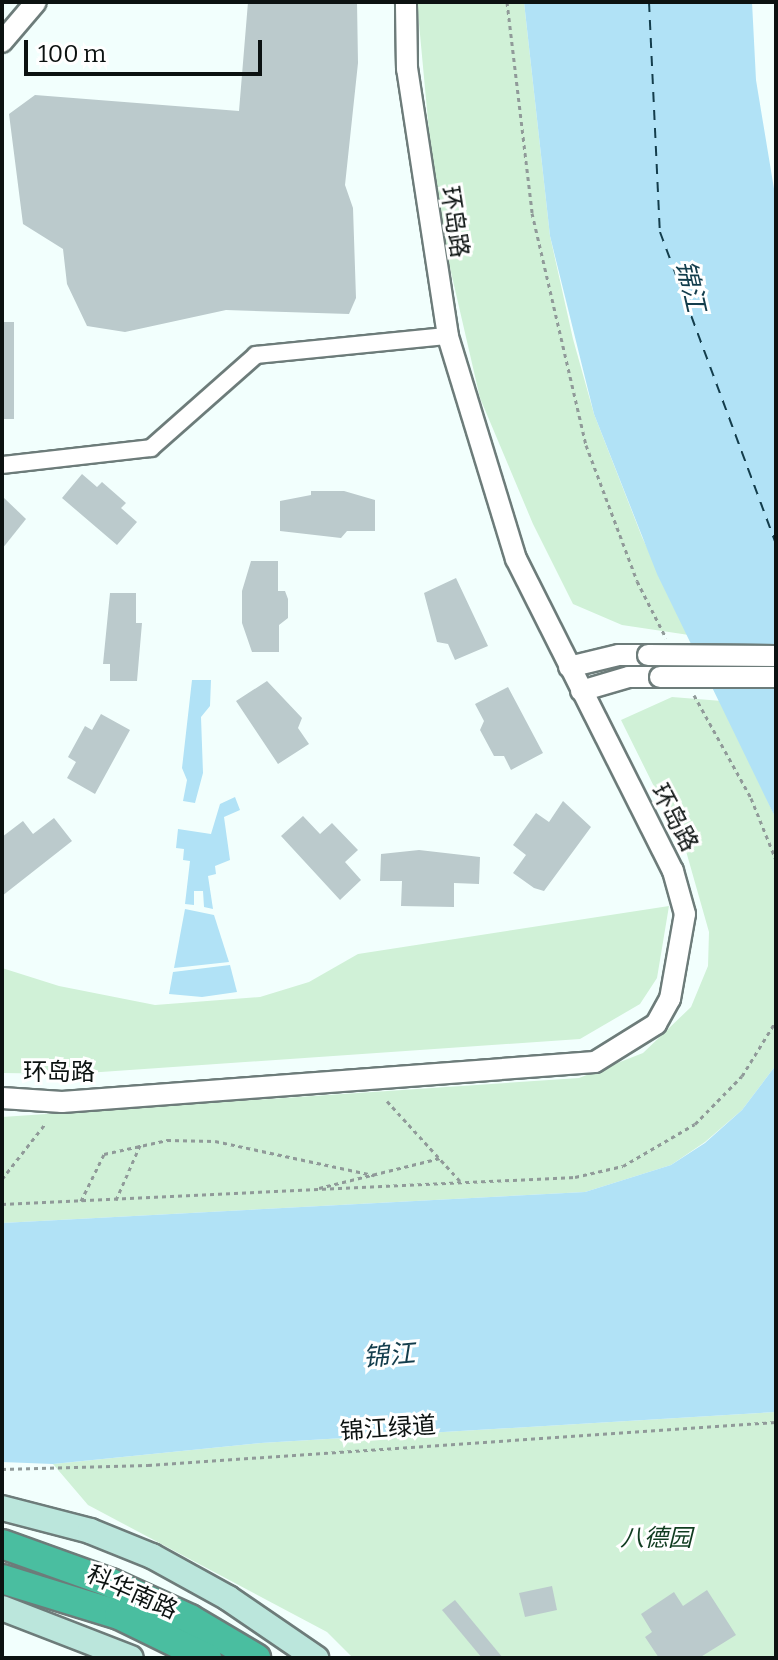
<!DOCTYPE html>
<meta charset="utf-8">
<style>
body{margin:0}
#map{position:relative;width:778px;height:1660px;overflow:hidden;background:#f2fffd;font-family:Bitter,"Noto Sans SC",serif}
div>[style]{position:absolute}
.green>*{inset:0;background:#d0f1d7}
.water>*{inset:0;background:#b1e2f6}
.ferry>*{height:2px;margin-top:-1px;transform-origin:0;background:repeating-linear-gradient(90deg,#133d4c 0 10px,transparent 0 18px)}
.building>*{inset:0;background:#bbcacc}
.path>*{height:3px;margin-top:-1.5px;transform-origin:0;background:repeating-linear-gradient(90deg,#909a99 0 4px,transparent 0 8px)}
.roads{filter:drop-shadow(2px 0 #6d7c7a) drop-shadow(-2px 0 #6d7c7a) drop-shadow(0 2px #6d7c7a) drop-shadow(0 -2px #6d7c7a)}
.minor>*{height:16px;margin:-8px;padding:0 8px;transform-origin:8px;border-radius:8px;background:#fff}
.tertiary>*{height:20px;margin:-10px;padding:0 10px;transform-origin:10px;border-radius:10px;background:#fff}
.secondary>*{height:24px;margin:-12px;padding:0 12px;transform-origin:12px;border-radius:12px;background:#bbe6dc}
.trunk>*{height:28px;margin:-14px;padding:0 14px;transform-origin:14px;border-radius:14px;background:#4abea0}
.bridges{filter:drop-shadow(2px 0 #6d7c7a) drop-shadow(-2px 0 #6d7c7a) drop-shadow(0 2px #6d7c7a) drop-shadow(0 -2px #6d7c7a)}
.tertiary-bridge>*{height:20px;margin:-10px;padding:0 10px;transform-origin:10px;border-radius:10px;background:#fff}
span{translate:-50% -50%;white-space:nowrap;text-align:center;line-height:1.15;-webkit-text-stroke:6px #fff;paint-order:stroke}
.street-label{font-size:24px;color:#0c1211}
.park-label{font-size:24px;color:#103c20;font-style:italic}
.water-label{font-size:26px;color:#133d4c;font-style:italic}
.frame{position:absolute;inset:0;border:4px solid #0c1211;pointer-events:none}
.scale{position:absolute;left:24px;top:40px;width:238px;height:36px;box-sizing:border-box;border:4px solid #0c1211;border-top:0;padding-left:10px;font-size:24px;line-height:28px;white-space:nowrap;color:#0c1211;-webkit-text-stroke:6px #fff;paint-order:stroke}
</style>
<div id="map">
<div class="green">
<div style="clip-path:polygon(417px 2px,524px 2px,550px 236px,573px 339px,594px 414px,642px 537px,689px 635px,622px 625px,573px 604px,533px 524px,480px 398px,436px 207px)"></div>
<div style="clip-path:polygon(672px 697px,722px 701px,776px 819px,776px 1065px,742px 1110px,705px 1142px,671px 1165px,585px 1192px,2px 1223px,2px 1117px,579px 1078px,643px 1053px,691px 1007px,708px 966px,709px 932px,686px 851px,621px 720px)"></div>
<div style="clip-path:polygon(669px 906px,657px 978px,640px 1004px,580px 1039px,72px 1074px,2px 1073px,2px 968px,59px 986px,155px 1005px,260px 997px,309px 982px,358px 954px)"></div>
<div style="clip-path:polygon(776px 1412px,776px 1658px,353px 1658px,327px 1632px,88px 1505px,53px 1464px,261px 1443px)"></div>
</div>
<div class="water">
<div style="clip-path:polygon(524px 2px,752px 2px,756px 80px,776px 201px,776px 819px,657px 574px,594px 414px,550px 236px)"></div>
<div style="clip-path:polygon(192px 680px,211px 680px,210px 706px,201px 717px,203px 773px,195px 803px,183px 801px,187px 780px,182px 768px)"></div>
<div style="clip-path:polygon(235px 797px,240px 810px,224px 817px,230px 860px,215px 866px,216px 874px,208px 876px,213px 909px,204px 907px,203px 891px,194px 891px,194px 905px,185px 904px,190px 861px,183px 860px,184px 849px,176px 848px,178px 829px,211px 834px,220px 804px)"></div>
<div style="clip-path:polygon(185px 909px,214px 915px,229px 962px,174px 968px)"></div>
<div style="clip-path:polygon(230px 965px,237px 992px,202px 997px,169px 994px,173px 972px)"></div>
<div style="clip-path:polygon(776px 1065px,776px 1412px,261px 1443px,53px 1464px,2px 1462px,2px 1223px,585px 1192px,671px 1165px,705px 1143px,742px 1110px)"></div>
</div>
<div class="ferry">
<div style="left:649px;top:2px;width:230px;rotate:87.3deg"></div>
<div style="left:660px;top:232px;width:333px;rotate:69.6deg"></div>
</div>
<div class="building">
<div style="clip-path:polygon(248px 2px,357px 2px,358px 63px,345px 185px,353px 208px,356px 298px,349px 314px,226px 310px,125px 332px,87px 326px,67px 284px,63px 249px,23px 224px,9px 114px,35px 95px,239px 111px)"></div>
<div style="clip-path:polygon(2px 322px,14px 322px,14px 419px,2px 419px)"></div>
<div style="clip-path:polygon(82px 474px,97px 487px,102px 482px,126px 503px,121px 508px,137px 522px,117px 545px,62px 498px)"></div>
<div style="clip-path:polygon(311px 491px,344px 491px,375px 500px,375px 531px,347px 531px,341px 538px,280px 531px,280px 501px,311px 495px)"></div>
<div style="clip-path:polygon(2px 496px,26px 519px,2px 549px)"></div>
<div style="clip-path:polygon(251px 561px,278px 561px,278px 591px,285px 591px,288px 599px,288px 618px,279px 625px,279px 652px,252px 652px,242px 623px,242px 591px)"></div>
<div style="clip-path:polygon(456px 578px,488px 646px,455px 660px,448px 644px,437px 642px,424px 593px)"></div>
<div style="clip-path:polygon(110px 593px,136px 593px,136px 623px,142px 623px,137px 681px,110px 681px,110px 664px,103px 664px)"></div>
<div style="clip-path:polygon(267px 681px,302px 718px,298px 728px,309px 744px,278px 764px,236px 701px)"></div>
<div style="clip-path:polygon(508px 687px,543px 753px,511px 770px,504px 756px,494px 756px,480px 730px,484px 721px,475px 704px)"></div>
<div style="clip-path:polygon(101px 714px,130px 730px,95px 794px,67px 778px,76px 762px,68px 757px,85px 726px,92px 730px)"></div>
<div style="clip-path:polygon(563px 801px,591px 827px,544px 891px,534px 888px,513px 873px,526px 855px,513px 845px,536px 813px,549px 822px)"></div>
<div style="clip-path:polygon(303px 816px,320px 834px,332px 823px,358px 850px,345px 862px,361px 880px,340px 900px,281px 836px)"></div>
<div style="clip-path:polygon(54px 818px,72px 841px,2px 896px,2px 837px,23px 821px,33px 834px)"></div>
<div style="clip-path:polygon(419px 850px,480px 857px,479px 884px,454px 883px,454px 907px,401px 906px,402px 881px,380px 881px,381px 854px)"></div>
<div style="clip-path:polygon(552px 1586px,557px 1610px,525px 1617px,519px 1593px)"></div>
<div style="clip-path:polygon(707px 1590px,736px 1635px,699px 1658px,659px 1658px,645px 1637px,652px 1632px,641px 1614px,674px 1592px,683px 1606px)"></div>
<div style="clip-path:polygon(455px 1600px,503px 1658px,482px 1658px,442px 1610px)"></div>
</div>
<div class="path">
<div style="left:507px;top:2px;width:212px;rotate:83.2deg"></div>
<div style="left:532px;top:213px;width:238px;rotate:76.9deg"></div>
<div style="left:586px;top:445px;width:145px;rotate:69.4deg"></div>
<div style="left:637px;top:581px;width:64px;rotate:63deg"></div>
<div style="left:776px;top:2px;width:2px;rotate:90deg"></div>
<div style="left:694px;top:695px;width:118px;rotate:61deg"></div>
<div style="left:751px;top:798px;width:67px;rotate:68deg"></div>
<div style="left:387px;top:1101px;width:108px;rotate:47.6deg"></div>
<div style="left:2px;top:1179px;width:70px;rotate:-52deg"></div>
<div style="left:319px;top:1188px;width:125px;rotate:-13.9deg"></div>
<div style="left:116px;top:1200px;width:62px;rotate:-66.3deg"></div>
<div style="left:81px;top:1201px;width:52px;rotate:-63.9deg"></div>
<div style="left:104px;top:1154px;width:65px;rotate:-12.5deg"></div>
<div style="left:167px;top:1140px;width:48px;rotate:1.2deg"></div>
<div style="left:215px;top:1141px;width:163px;rotate:12.1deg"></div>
<div style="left:2px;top:1204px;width:574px;rotate:-2.7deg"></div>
<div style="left:575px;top:1177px;width:49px;rotate:-12.9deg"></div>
<div style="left:623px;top:1166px;width:83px;rotate:-30.3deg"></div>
<div style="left:695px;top:1124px;width:67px;rotate:-45.6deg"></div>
<div style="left:742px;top:1076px;width:65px;rotate:-58.3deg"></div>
<div style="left:2px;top:1469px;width:146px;rotate:-1.6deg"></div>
<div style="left:148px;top:1465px;width:629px;rotate:-3.92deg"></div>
</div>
<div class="roads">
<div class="minor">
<div style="left:2px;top:465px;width:150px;rotate:-6.5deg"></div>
<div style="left:151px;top:448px;width:140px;rotate:-41.5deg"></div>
<div style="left:256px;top:355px;width:193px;rotate:-5.7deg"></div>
</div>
<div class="tertiary">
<div style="left:2px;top:42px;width:52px;rotate:-49.6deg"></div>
<div style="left:569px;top:667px;width:51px;rotate:-13.5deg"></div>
<div style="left:619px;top:655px;width:29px"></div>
<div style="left:581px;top:691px;width:50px;rotate:-16.3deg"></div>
<div style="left:629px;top:677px;width:31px"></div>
<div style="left:2px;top:1098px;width:60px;rotate:3.8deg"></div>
<div style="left:62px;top:1102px;width:534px;rotate:-4.29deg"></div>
<div style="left:595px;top:1062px;width:72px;rotate:-31.9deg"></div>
<div style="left:656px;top:1024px;width:29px;rotate:-61deg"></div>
<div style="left:670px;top:999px;width:86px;rotate:-80deg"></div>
<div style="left:685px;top:914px;width:45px;rotate:-105.6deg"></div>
<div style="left:673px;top:871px;width:349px;rotate:-116.7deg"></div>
<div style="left:516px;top:559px;width:233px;rotate:-107deg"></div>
<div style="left:448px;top:336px;width:270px;rotate:-98.7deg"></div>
<div style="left:407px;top:69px;width:67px;rotate:-90.9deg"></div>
</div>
<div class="secondary">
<div style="left:2px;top:1508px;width:91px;rotate:14.6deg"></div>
<div style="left:90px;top:1531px;width:67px;rotate:22deg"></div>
<div style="left:152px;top:1556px;width:87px;rotate:28.9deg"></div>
<div style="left:228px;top:1598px;width:107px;rotate:34.3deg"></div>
<div style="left:2px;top:1608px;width:138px;rotate:21.2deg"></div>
</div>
<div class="trunk">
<div style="left:2px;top:1544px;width:116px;rotate:19.7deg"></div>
<div style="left:111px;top:1583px;width:87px;rotate:24.5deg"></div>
<div style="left:190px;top:1619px;width:77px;rotate:30.6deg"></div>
<div style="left:2px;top:1579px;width:122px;rotate:17.1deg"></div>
<div style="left:119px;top:1615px;width:98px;rotate:26deg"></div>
</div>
</div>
<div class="bridges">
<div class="tertiary-bridge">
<div style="left:648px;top:655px;width:128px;rotate:0.4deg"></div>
<div style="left:660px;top:677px;width:116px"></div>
</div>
</div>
<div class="street-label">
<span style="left:454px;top:222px;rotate:81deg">环岛路</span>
<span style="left:674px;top:818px;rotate:62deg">环岛路</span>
<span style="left:59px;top:1073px">环岛路</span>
<span style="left:388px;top:1429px;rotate:-4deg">锦江绿道</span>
<span style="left:132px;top:1593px;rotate:24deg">科华南路</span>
</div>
<div class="park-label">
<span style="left:656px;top:1539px">八德园</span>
</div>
<div class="water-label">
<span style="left:690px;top:286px;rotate:77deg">锦江</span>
<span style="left:389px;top:1356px;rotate:-5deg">锦江</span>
</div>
<div class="frame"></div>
<div class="scale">100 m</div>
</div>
